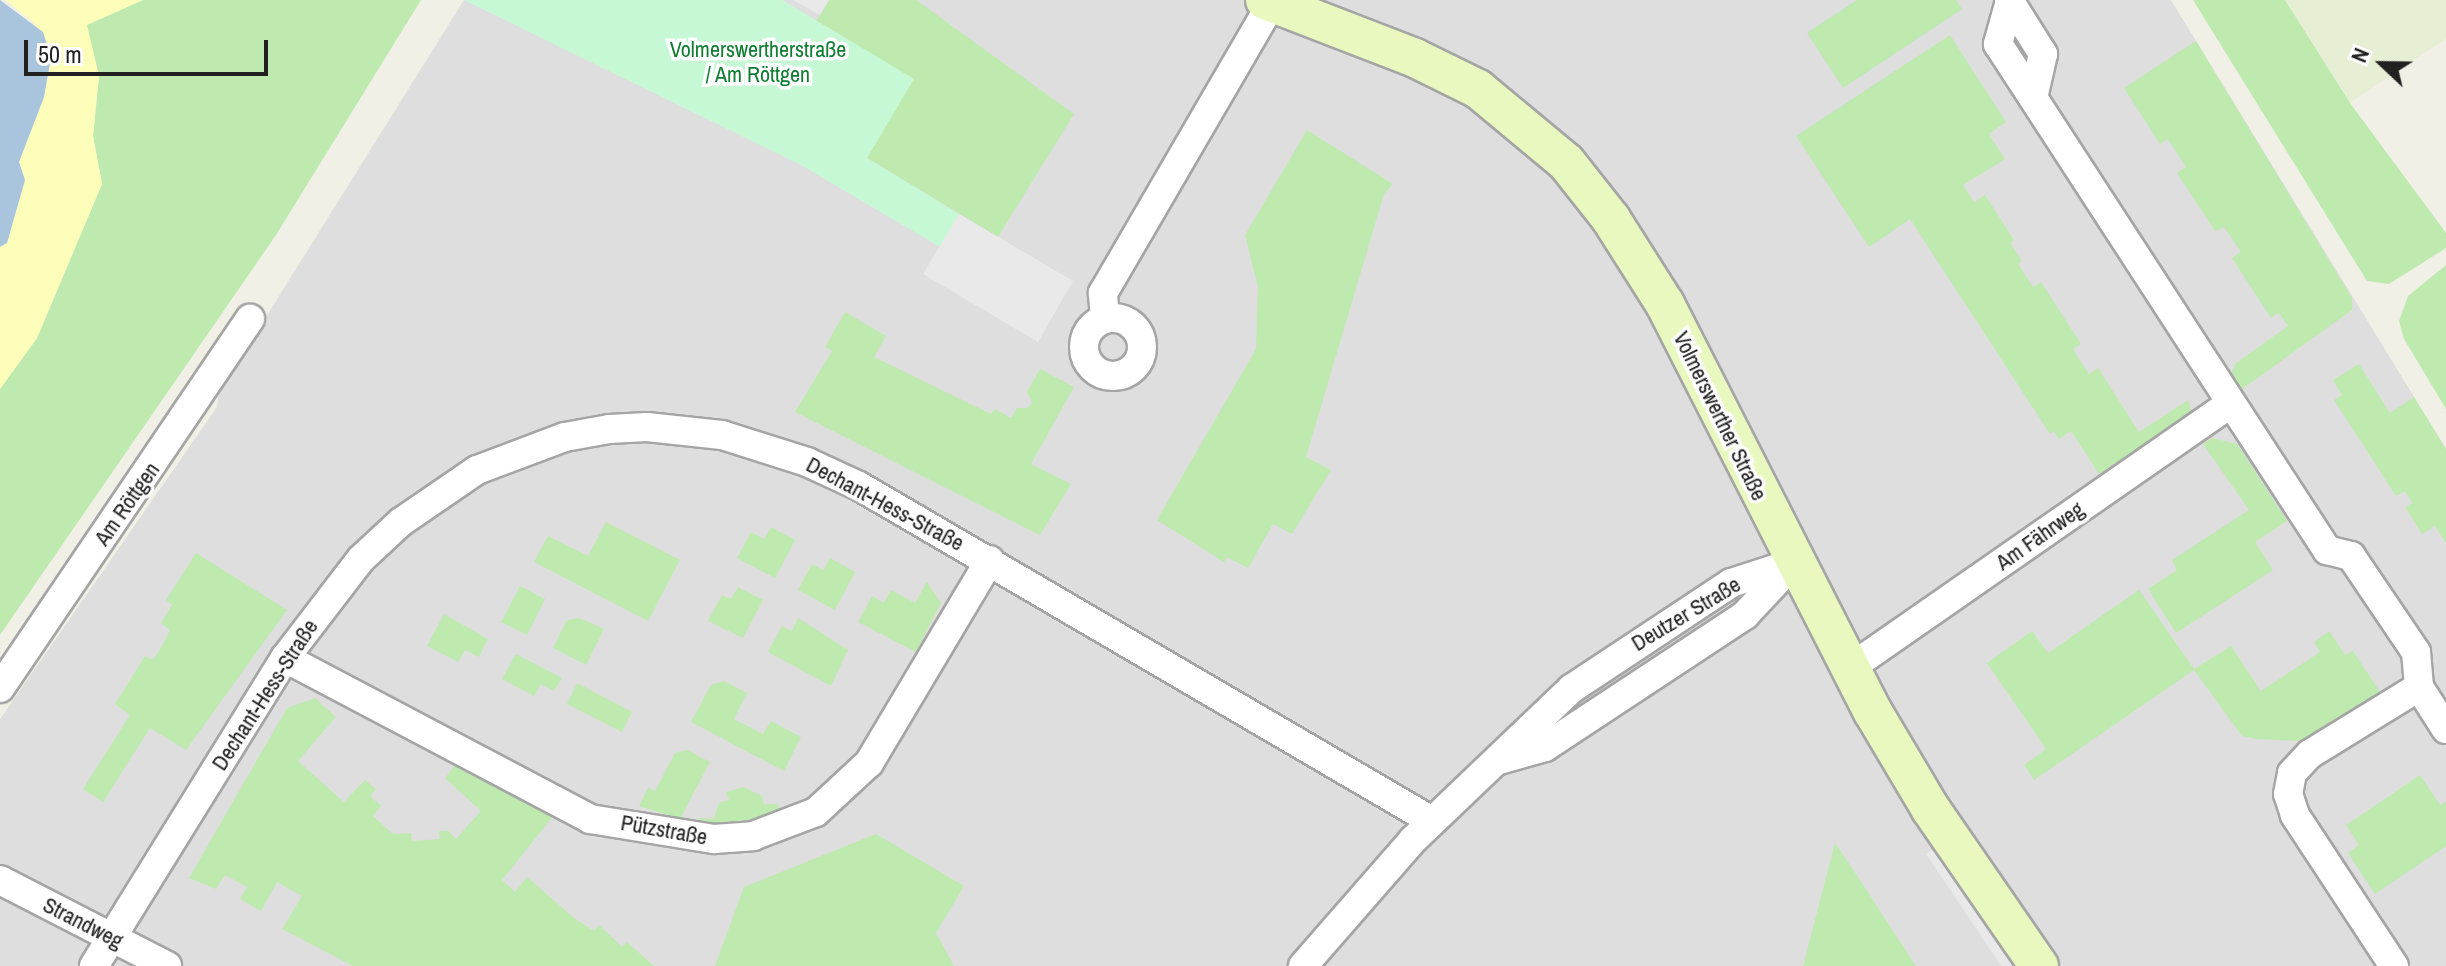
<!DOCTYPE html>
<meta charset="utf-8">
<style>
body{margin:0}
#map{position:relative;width:2446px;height:966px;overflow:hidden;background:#f1f0e7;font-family:"Archivo Narrow",sans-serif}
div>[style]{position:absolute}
.residential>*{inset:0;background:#dfdede}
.farmland>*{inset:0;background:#e6eed4}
.grass>*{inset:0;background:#bee9af}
.sand>*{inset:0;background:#fbfdb9}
.park>*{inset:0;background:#c7f8d6}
.parking>*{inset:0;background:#e9e9e9}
.water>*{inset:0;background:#a9c5dd}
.roads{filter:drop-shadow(2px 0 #a5a5a5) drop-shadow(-2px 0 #a5a5a5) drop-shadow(0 2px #a5a5a5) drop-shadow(0 -2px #a5a5a5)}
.street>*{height:28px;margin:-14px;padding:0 14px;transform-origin:14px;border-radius:14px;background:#fff}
.street>.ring{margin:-14px;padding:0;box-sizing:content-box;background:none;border:28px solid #fff;border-radius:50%}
.secondary>*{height:38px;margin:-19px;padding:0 19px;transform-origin:19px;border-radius:19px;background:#e8f8be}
span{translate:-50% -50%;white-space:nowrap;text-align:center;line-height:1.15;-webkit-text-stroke:7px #fff;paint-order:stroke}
.park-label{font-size:22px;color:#0f7e32}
.street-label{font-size:22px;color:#212121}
.north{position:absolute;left:2342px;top:24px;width:80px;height:80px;-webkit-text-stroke:6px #fff;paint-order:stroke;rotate:292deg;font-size:22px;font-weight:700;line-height:32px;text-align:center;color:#212121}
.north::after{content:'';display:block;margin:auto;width:28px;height:36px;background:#212121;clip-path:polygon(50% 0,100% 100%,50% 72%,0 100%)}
.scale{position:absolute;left:24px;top:40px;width:244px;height:36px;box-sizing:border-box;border:4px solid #212121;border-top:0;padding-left:10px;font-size:24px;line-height:28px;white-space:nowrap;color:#212121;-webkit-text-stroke:6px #fff;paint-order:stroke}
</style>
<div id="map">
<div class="residential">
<div style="clip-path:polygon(464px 0,2171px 0,2446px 449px,2446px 966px,0 966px,0 719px,217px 407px,219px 392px)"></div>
</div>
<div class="farmland">
<div style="clip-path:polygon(2285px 0,2446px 0,2446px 39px,2350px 103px)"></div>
</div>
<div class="grass">
<div style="clip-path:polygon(143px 0,421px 0,276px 235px,0 635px,0 389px,37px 338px,102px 184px,93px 136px,99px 76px,86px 25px)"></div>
<div style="clip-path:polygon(829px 0,916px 0,1074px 114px,998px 237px,867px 158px,816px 21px)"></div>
<div style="clip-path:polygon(1857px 0,1956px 0,1962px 9px,1843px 88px,1807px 33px)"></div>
<div style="clip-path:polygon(2193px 0,2285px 0,2350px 103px,2446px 233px,2446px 248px,2389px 284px,2367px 281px)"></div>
<div style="clip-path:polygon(1950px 35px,2006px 122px,1989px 134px,2005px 159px,1963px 185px,1974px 202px,1985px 195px,2014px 240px,2010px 243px,2022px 261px,2018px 264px,2033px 287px,2041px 282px,2081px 344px,2073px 349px,2081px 362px,2089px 374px,2098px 368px,2139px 432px,2188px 400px,2192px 413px,2099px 474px,2071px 431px,2059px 439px,2054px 431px,2050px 434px,1910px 219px,1869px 247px,1796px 136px)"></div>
<div style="clip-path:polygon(2196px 41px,2352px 298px,2352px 310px,2238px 392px,2229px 382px,2235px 364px,2288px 326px,2279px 313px,2271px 318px,2232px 258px,2241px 252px,2224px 227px,2215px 231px,2177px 173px,2186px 167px,2168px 139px,2160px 144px,2124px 88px)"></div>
<div style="clip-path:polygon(1307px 130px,1393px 184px,1384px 194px,1306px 457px,1331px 470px,1292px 534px,1273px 524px,1248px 568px,1227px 557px,1224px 562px,1157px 520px,1256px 349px,1258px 287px,1245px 235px)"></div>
<div style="clip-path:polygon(2446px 265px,2446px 409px,2404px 339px,2399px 321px,2408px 296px)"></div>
<div style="clip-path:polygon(845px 312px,886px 336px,874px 357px,991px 414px,995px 409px,1011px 418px,1017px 408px,1028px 408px,1032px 402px,1027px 392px,1040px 369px,1074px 387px,1031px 464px,1071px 484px,1040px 535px,795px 412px,832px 351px,825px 347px)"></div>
<div style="clip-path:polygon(2359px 364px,2390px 413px,2414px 397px,2446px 449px,2446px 543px,2435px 526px,2422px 534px,2405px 507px,2412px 503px,2405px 491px,2396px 496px,2334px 400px,2342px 395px,2333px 380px)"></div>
<div style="clip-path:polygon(2212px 438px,2237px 444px,2287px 521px,2255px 542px,2273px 570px,2176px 633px,2148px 589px,2177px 570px,2172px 560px,2249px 510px,2203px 444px)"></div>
<div style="clip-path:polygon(606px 522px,680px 560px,648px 621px,534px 562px,548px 536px,588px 556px)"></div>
<div style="clip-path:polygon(771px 527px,795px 540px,775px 578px,737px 558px,751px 532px,764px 539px)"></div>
<div style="clip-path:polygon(196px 553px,287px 610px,186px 750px,150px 728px,103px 802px,83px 789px,130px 715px,115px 704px,145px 656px,153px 660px,162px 646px,170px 630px,161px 623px,172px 605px,166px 600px)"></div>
<div style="clip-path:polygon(830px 558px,855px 572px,835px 610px,798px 590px,812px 564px,823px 570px)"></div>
<div style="clip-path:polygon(927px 582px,941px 603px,916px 652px,858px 622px,872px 596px,884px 603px,891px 590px,915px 603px)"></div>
<div style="clip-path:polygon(520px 586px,545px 599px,527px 635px,501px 622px)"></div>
<div style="clip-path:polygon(738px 587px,763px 600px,743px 638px,708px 621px,722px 595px,731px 599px)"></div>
<div style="clip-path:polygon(2139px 590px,2194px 669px,2231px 646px,2261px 691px,2320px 652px,2314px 642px,2329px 631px,2345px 655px,2353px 651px,2380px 692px,2300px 741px,2256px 739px,2242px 736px,2194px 670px,2034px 780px,2024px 765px,2046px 749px,1987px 663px,2032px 631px,2048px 653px)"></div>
<div style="clip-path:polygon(444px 614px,488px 639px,479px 657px,465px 650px,458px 662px,427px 646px)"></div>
<div style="clip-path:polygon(580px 618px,604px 629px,586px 665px,553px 648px,567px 620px)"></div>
<div style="clip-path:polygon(798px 618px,848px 650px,831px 686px,768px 652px,782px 626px,792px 631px)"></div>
<div style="clip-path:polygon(516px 654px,562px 678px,554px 691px,541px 684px,534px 696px,502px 679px)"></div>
<div style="clip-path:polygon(724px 681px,747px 693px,734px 719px,763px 734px,771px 721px,801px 737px,784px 771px,691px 722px,711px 685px)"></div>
<div style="clip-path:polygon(577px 683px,632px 712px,622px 732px,567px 704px)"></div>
<div style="clip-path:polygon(315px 698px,336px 717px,298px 761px,344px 802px,365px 780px,376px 789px,370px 796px,381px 806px,373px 816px,393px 834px,411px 833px,412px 841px,440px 839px,439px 831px,448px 831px,456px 839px,481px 811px,445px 778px,456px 764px,554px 815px,502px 880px,515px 892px,527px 877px,574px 918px,594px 931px,599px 925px,622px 947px,627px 942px,654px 966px,353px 966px,282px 929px,302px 896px,277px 882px,261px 911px,240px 899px,247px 887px,225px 875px,216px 889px,189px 878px,287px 708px)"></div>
<div style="clip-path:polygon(687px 750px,710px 762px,680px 819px,639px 806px,648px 788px,655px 791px,675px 753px)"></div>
<div style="clip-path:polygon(2420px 775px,2440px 805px,2446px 802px,2446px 846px,2375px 894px,2348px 853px,2359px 845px,2346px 825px)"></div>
<div style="clip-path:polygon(744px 787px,762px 796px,764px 804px,777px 804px,783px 815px,724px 828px,698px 825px,700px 818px,714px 819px,719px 803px,729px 800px,726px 792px)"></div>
<div style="clip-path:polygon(876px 834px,964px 886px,936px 933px,954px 966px,715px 966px,744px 887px)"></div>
<div style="clip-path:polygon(1835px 843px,1856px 874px,1916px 966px,1803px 966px)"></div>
</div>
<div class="sand">
<div style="clip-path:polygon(5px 0,143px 0,87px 25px,99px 76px,93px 136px,102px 184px,37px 338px,0 389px,0 247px,7px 243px,25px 180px,19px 162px,44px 97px,51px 57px,34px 23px)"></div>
</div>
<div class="park">
<div style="clip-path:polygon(464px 0,782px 0,914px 79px,867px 158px,959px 214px,940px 247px,801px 165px)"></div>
</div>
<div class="parking">
<div style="clip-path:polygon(793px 0,829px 0,820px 15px)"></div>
<div style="clip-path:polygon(959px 214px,1073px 281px,1038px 342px,923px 274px)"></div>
<div style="clip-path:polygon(1972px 830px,2063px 966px,2051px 966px,1964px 836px)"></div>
<div style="clip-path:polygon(1935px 848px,2012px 965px,2010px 966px,2001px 966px,1926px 854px)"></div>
</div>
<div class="water">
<div style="clip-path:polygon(0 0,43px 32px,51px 57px,44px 97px,19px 162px,25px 180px,7px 243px,0 247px)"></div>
</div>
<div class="roads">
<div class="street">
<div style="left:2009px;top:0;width:64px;rotate:57.8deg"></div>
<div style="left:2043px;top:54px;width:45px;rotate:102.8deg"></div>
<div style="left:2010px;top:1px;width:45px;rotate:105.6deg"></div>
<div style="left:1998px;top:44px;width:604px;rotate:56.97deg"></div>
<div style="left:2327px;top:550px;width:25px;rotate:14deg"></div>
<div style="left:2351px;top:556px;width:116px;rotate:55.9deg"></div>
<div style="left:2416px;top:652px;width:35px;rotate:85deg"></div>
<div style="left:2419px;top:687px;width:50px;rotate:57.3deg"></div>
<div class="ring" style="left:1084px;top:318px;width:30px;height:30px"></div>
<div style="left:1105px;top:318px;width:25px;rotate:-95deg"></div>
<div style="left:1103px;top:293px;width:336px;rotate:-59.8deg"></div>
<div style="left:285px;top:658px;width:345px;rotate:27.8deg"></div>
<div style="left:590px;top:819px;width:126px;rotate:9.2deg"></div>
<div style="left:714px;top:839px;width:39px;rotate:-4deg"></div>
<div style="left:753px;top:836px;width:67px;rotate:-20.9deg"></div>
<div style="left:816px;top:812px;width:72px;rotate:-42.8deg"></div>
<div style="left:869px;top:763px;width:236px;rotate:-59.2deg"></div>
<div style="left:1850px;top:668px;width:463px;rotate:-34.8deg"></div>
<div style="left:0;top:688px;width:446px;rotate:-55.9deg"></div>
<div style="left:1499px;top:760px;width:48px;rotate:-15.8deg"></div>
<div style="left:1545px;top:747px;width:240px;rotate:-33.4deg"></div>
<div style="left:1745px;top:615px;width:67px;rotate:-46.8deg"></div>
<div style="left:0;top:880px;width:188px;rotate:27.2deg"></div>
<div style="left:94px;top:966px;width:362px;rotate:-58.2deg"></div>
<div style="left:285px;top:658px;width:125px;rotate:-52.5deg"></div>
<div style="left:361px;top:559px;width:54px;rotate:-42.8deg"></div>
<div style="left:401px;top:522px;width:92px;rotate:-34.4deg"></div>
<div style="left:477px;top:470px;width:94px;rotate:-20.6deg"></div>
<div style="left:565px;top:437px;width:45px;rotate:-10.3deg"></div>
<div style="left:609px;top:429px;width:38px;rotate:-3deg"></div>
<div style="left:647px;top:427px;width:75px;rotate:6.1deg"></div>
<div style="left:722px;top:435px;width:89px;rotate:17.6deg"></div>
<div style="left:807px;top:462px;width:57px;rotate:24.8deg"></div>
<div style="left:859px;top:486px;width:664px;rotate:30.31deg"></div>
<div style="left:1303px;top:966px;width:167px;rotate:-48.9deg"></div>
<div style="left:1413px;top:840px;width:219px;rotate:-43.7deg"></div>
<div style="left:1571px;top:689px;width:192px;rotate:-33.5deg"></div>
<div style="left:1731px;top:583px;width:65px;rotate:-17.9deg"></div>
<div style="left:2394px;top:966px;width:181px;rotate:-123.3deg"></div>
<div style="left:2295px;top:815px;width:22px;rotate:-108deg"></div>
<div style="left:2288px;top:794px;width:21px;rotate:-79deg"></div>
<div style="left:2292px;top:773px;width:26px;rotate:-47deg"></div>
<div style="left:2310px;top:754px;width:128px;rotate:-31.6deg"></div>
</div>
<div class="secondary">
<div style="left:1265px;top:0;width:161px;rotate:21.1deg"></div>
<div style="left:1415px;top:58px;width:70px;rotate:26.2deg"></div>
<div style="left:1478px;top:89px;width:114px;rotate:39.7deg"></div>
<div style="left:1566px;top:162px;width:73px;rotate:51.7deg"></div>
<div style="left:1611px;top:219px;width:101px;rotate:57.6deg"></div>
<div style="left:1665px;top:304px;width:458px;rotate:63deg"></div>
<div style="left:1873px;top:712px;width:112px;rotate:59.3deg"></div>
<div style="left:1930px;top:808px;width:192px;rotate:55.4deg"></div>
</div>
</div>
<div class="park-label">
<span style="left:758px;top:62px">Volmerswertherstraße<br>/ Am Röttgen</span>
</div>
<div class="street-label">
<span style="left:1720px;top:416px;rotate:64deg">Volmerswerther Straße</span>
<span style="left:127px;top:504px;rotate:-55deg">Am Röttgen</span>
<span style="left:885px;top:504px;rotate:28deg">Dechant-Hess-Straße</span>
<span style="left:2040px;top:536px;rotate:-35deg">Am Fährweg</span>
<span style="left:1686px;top:614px;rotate:-31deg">Deutzer Straße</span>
<span style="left:265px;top:695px;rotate:-57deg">Dechant-Hess-Straße</span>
<span style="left:664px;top:830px;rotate:10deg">Pützstraße</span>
<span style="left:83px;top:923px;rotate:27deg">Strandweg</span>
</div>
<div class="north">N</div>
<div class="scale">50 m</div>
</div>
